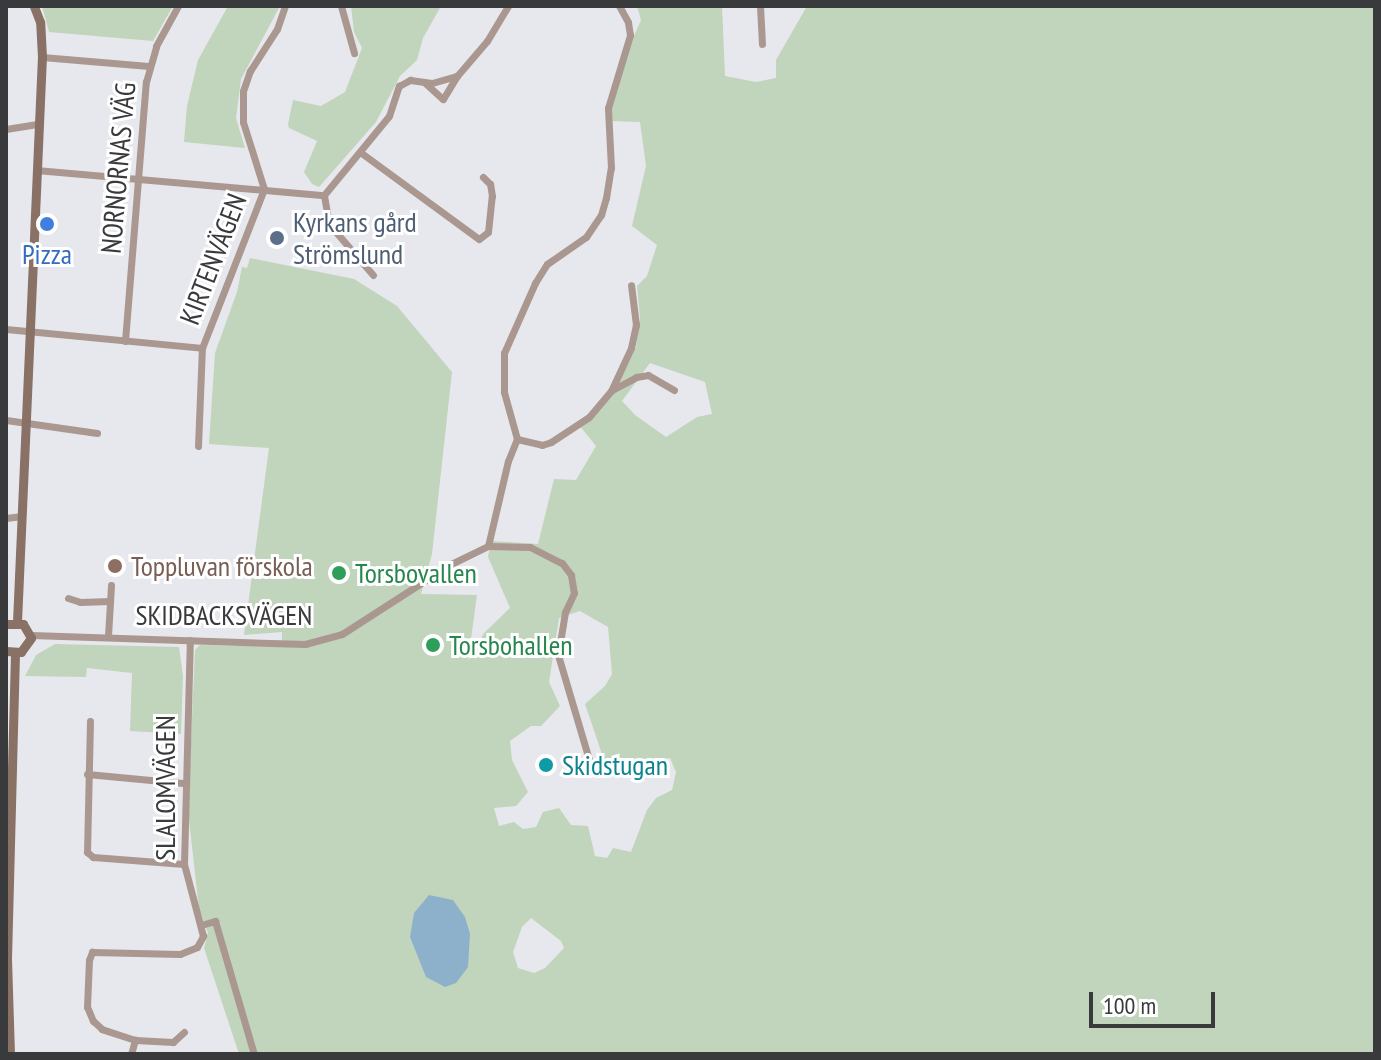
<!DOCTYPE html>
<meta charset="utf-8">
<style>
body{margin:0}
#map{position:relative;width:1381px;height:1060px;overflow:hidden;background:#e7e8ed;font-family:"PT Sans Narrow",sans-serif}
div>[style]{position:absolute}
.green>*{inset:0;background:#c1d4bc}
.water>*{inset:0;background:#8eb1cb}
.street>*{height:7px;margin:-3.5px;padding:0 3.5px;transform-origin:3.5px;border-radius:3.5px;background:#aa9890}
.secondary>*{height:9px;margin:-4.5px;padding:0 4.5px;transform-origin:4.5px;border-radius:4.5px;background:#8a7166}
.dots>*{width:22px;height:22px;translate:-50% -50%;box-sizing:border-box;border:4px solid #fff;border-radius:50%}
span{translate:-50% -50%;white-space:nowrap;text-align:center;line-height:1.15;-webkit-text-stroke:6px #fff;paint-order:stroke}
.street-label{font-size:28px;color:#393a3c}
.service-label{font-size:28px;color:#4e5e75}
.left{translate:0 -50%;text-align:left}
.shop-label{font-size:28px;color:#366cbe}
.education-label{font-size:28px;color:#785e54}
.leisure-label{font-size:28px;color:#27864d}
.culture-label{font-size:28px;color:#0d838f}
.frame{position:absolute;inset:0;border:8px solid #393a3c;pointer-events:none}
.scale{position:absolute;left:1089px;top:992px;width:126px;height:36px;box-sizing:border-box;border:4px solid #393a3c;border-top:0;padding-left:10px;font-size:24px;line-height:28px;white-space:nowrap;color:#393a3c;-webkit-text-stroke:6px #fff;paint-order:stroke}
</style>
<div id="map">
<div class="green">
<div style="clip-path:polygon(42px 6px,173px 6px,153px 41px,49px 32px)"></div>
<div style="clip-path:polygon(228px 6px,280px 6px,241px 79px,236px 118px,245px 148px,184px 142px,187px 106px,198px 60px)"></div>
<div style="clip-path:polygon(351px 6px,441px 6px,423px 38px,417px 60px,400px 76px,376px 122px,319px 187px,312px 184px,304px 172px,317px 141px,289px 128px,288px 124px,293px 100px,321px 106px,345px 92px,362px 48px,354px 32px)"></div>
<div style="clip-path:polygon(evenodd,637px 6px,722px 6px,725px 76px,756px 82px,776px 78px,776px 60px,807px 6px,1375px 6px,1375px 1054px,239px 1054px,204px 948px,208px 933px,199px 909px,188px 811px,195px 650px,200px 645px,282px 647px,282px 632px,244px 635px,269px 448px,209px 444px,215px 353px,237px 292px,242px 267px,247px 268px,250px 258px,354px 279px,397px 306px,452px 372px,432px 554px,421px 594px,477px 595px,468px 661px,484px 633px,510px 608px,488px 557px,491px 541px,538px 544px,554px 479px,576px 480px,596px 446px,579px 425px,612px 395px,636px 347px,640px 318px,637px 286px,647px 276px,657px 245px,632px 226px,646px 166px,640px 122px,612px 121px,611px 105px,617px 75px,641px 20px,637px 6px,650px 363px,705px 382px,712px 414px,697px 417px,666px 437px,635px 415px,622px 401px,650px 363px,637px 6px,580px 611px,608px 627px,612px 674px,605px 686px,585px 704px,604px 760px,630px 768px,670px 758px,676px 772px,672px 790px,656px 798px,647px 810px,631px 852px,613px 848px,607px 858px,595px 856px,588px 826px,571px 825px,559px 808px,543px 812px,536px 827px,523px 829px,514px 822px,499px 826px,494px 808px,516px 806px,528px 792px,512px 760px,510px 741px,531px 726px,541px 726px,560px 706px,549px 682px,559px 618px,580px 611px,637px 6px,531px 918px,561px 941px,564px 948px,545px 968px,534px 973px,518px 968px,513px 952px,522px 927px,531px 918px)"></div>
<div style="clip-path:polygon(55px 644px,179px 647px,183px 676px,181px 734px,130px 731px,132px 673px,87px 668px,86px 677px,25px 676px,36px 655px)"></div>
</div>
<div class="water">
<div style="clip-path:polygon(429px 895px,453px 900px,465px 917px,470px 934px,468px 967px,456px 983px,445px 987px,426px 977px,410px 937px,414px 913px)"></div>
</div>
<div class="street">
<div style="left:341px;top:6px;width:49px;rotate:74.5deg"></div>
<div style="left:760px;top:6px;width:38px;rotate:87deg"></div>
<div style="left:42px;top:57px;width:107px;rotate:4.8deg"></div>
<div style="left:425px;top:83px;width:24px;rotate:42deg"></div>
<div style="left:443px;top:99px;width:27px;rotate:-59deg"></div>
<div style="left:6px;top:129px;width:30px;rotate:-9deg"></div>
<div style="left:360px;top:152px;width:147px;rotate:36.2deg"></div>
<div style="left:479px;top:239px;width:11px;rotate:-38deg"></div>
<div style="left:488px;top:232px;width:36px;rotate:-84deg"></div>
<div style="left:492px;top:196px;width:12px;rotate:-99deg"></div>
<div style="left:490px;top:184px;width:10px;rotate:-135deg"></div>
<div style="left:36px;top:170px;width:289px;rotate:5deg"></div>
<div style="left:373px;top:275px;width:67px;rotate:-130.8deg"></div>
<div style="left:329px;top:224px;width:29px;rotate:-100deg"></div>
<div style="left:324px;top:195px;width:102px;rotate:-50.6deg"></div>
<div style="left:389px;top:116px;width:32px;rotate:-72deg"></div>
<div style="left:399px;top:86px;width:13px;rotate:-29deg"></div>
<div style="left:410px;top:80px;width:22px;rotate:8deg"></div>
<div style="left:432px;top:83px;width:26px;rotate:-16deg"></div>
<div style="left:457px;top:76px;width:46px;rotate:-49.4deg"></div>
<div style="left:487px;top:41px;width:41px;rotate:-59deg"></div>
<div style="left:6px;top:329px;width:197px;rotate:5.5deg"></div>
<div style="left:125px;top:341px;width:260px;rotate:-85.4deg"></div>
<div style="left:146px;top:82px;width:37px;rotate:-74deg"></div>
<div style="left:156px;top:46px;width:46px;rotate:-61.2deg"></div>
<div style="left:612px;top:390px;width:27px;rotate:-28deg"></div>
<div style="left:636px;top:377px;width:12px;rotate:-9deg"></div>
<div style="left:648px;top:375px;width:30px;rotate:30deg"></div>
<div style="left:6px;top:420px;width:92px;rotate:8.1deg"></div>
<div style="left:517px;top:439px;width:26px;rotate:13deg"></div>
<div style="left:542px;top:445px;width:9px;rotate:-18deg"></div>
<div style="left:551px;top:442px;width:45px;rotate:-33.3deg"></div>
<div style="left:589px;top:417px;width:34px;rotate:-50deg"></div>
<div style="left:611px;top:391px;width:47px;rotate:-65.1deg"></div>
<div style="left:631px;top:348px;width:24px;rotate:-78deg"></div>
<div style="left:636px;top:325px;width:40px;rotate:-97.1deg"></div>
<div style="left:198px;top:446px;width:98px;rotate:-87.7deg"></div>
<div style="left:202px;top:348px;width:171px;rotate:-68.7deg"></div>
<div style="left:264px;top:189px;width:70px;rotate:-107.4deg"></div>
<div style="left:243px;top:122px;width:31px;rotate:-90deg"></div>
<div style="left:243px;top:91px;width:21px;rotate:-71deg"></div>
<div style="left:250px;top:71px;width:50px;rotate:-57.3deg"></div>
<div style="left:277px;top:29px;width:24px;rotate:-71deg"></div>
<div style="left:6px;top:518px;width:16px;rotate:-7deg"></div>
<div style="left:488px;top:546px;width:87px;rotate:-76.8deg"></div>
<div style="left:508px;top:461px;width:24px;rotate:-68deg"></div>
<div style="left:517px;top:439px;width:49px;rotate:-105.5deg"></div>
<div style="left:504px;top:392px;width:39px;rotate:-90deg"></div>
<div style="left:504px;top:353px;width:77px;rotate:-66.1deg"></div>
<div style="left:535px;top:283px;width:22px;rotate:-58deg"></div>
<div style="left:547px;top:264px;width:47px;rotate:-34.7deg"></div>
<div style="left:586px;top:237px;width:27px;rotate:-56deg"></div>
<div style="left:601px;top:215px;width:18px;rotate:-74deg"></div>
<div style="left:606px;top:198px;width:30px;rotate:-81deg"></div>
<div style="left:611px;top:168px;width:60px;rotate:-92.9deg"></div>
<div style="left:608px;top:108px;width:76px;rotate:-73.2deg"></div>
<div style="left:630px;top:35px;width:13px;rotate:-99deg"></div>
<div style="left:628px;top:22px;width:18px;rotate:-119deg"></div>
<div style="left:68px;top:598px;width:13px;rotate:18deg"></div>
<div style="left:80px;top:602px;width:30px;rotate:-2deg"></div>
<div style="left:31px;top:635px;width:274px;rotate:1.9deg"></div>
<div style="left:305px;top:644px;width:38px;rotate:-15deg"></div>
<div style="left:342px;top:634px;width:127px;rotate:-32.8deg"></div>
<div style="left:449px;top:565px;width:43px;rotate:-26deg"></div>
<div style="left:488px;top:546px;width:42px;rotate:1.4deg"></div>
<div style="left:530px;top:547px;width:36px;rotate:27deg"></div>
<div style="left:562px;top:563px;width:15px;rotate:53deg"></div>
<div style="left:571px;top:575px;width:18px;rotate:81deg"></div>
<div style="left:574px;top:593px;width:21px;rotate:115deg"></div>
<div style="left:565px;top:612px;width:44px;rotate:99.2deg"></div>
<div style="left:558px;top:655px;width:113px;rotate:73.5deg"></div>
<div style="left:108px;top:636px;width:51px;rotate:-86.6deg"></div>
<div style="left:90px;top:721px;width:131px;rotate:91.3deg"></div>
<div style="left:87px;top:852px;width:8px;rotate:40deg"></div>
<div style="left:93px;top:857px;width:91px;rotate:4.4deg"></div>
<div style="left:87px;top:774px;width:96px;rotate:5.4deg"></div>
<div style="left:201px;top:925px;width:15px;rotate:-16deg"></div>
<div style="left:215px;top:921px;width:139px;rotate:73.7deg"></div>
<div style="left:184px;top:1032px;width:15px;rotate:138deg"></div>
<div style="left:173px;top:1042px;width:38px;rotate:-177deg"></div>
<div style="left:135px;top:1040px;width:35px;rotate:-162deg"></div>
<div style="left:102px;top:1029px;width:12px;rotate:-138deg"></div>
<div style="left:93px;top:1021px;width:15px;rotate:-113deg"></div>
<div style="left:87px;top:1007px;width:47px;rotate:-87.6deg"></div>
<div style="left:89px;top:960px;width:9px;rotate:-69deg"></div>
<div style="left:92px;top:952px;width:88px;rotate:1.3deg"></div>
<div style="left:180px;top:954px;width:18px;rotate:-22deg"></div>
<div style="left:197px;top:947px;width:13px;rotate:-61deg"></div>
<div style="left:203px;top:936px;width:74px;rotate:-104.8deg"></div>
<div style="left:184px;top:864px;width:224px;rotate:-88.5deg"></div>
<div style="left:131px;top:1054px;width:15px;rotate:-74deg"></div>
</div>
<div class="secondary">
<div style="left:17px;top:622px;width:566px;rotate:-87.47deg"></div>
<div style="left:42px;top:57px;width:35px;rotate:-93deg"></div>
<div style="left:40px;top:22px;width:17px;rotate:-111deg"></div>
<div style="left:6px;top:624px;width:17px"></div>
<div style="left:23px;top:624px;width:16px;rotate:60deg"></div>
<div style="left:31px;top:638px;width:17px;rotate:126deg"></div>
<div style="left:21px;top:652px;width:15px;rotate:-176deg"></div>
<div style="left:10px;top:1054px;width:95px;rotate:-91.8deg"></div>
<div style="left:7px;top:959px;width:305px;rotate:-88.5deg"></div>
</div>
<div class="dots">
<div style="left:47px;top:224px;background:#3f7fe0"></div>
<div style="left:277px;top:238px;background:#5c6f8a"></div>
<div style="left:115px;top:566px;background:#8d6e63"></div>
<div style="left:339px;top:573px;background:#2e9e5b"></div>
<div style="left:433px;top:645px;background:#2e9e5b"></div>
<div style="left:546px;top:765px;background:#0f9aa8"></div>
</div>
<div class="street-label">
<span style="left:118px;top:168px;rotate:-85deg">NORNORNAS VÄG</span>
<span style="left:213px;top:259px;rotate:-69deg">KIRTENVÄGEN</span>
<span style="left:224px;top:615px">SKIDBACKSVÄGEN</span>
<span style="left:165px;top:788px;rotate:-90deg">SLALOMVÄGEN</span>
</div>
<div class="service-label">
<span class="left" style="left:293px;top:238px">Kyrkans gård<br>Strömslund</span>
</div>
<div class="shop-label">
<span style="left:47px;top:254px">Pizza</span>
</div>
<div class="education-label">
<span class="left" style="left:131px;top:566px">Toppluvan förskola</span>
</div>
<div class="leisure-label">
<span class="left" style="left:355px;top:573px">Torsbovallen</span>
<span class="left" style="left:449px;top:645px">Torsbohallen</span>
</div>
<div class="culture-label">
<span class="left" style="left:562px;top:765px">Skidstugan</span>
</div>
<div class="frame"></div>
<div class="scale">100 m</div>
</div>
